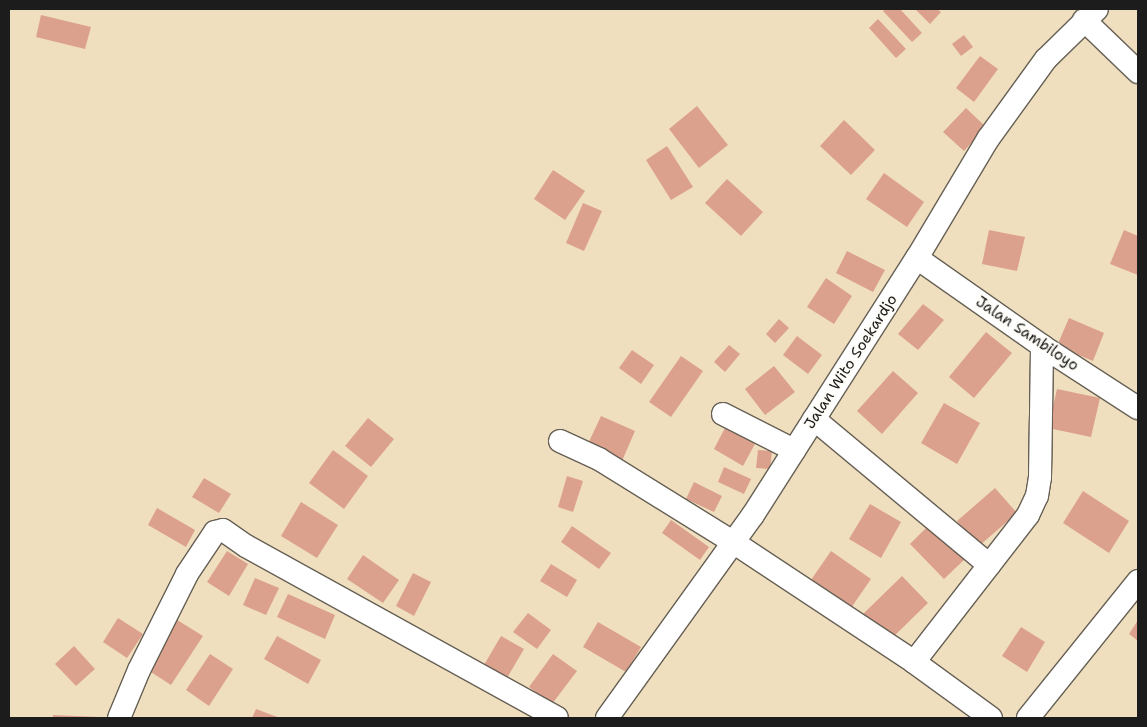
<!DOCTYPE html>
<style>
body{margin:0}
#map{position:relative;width:1147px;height:727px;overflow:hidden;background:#f0dfbf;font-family:"Shantell Sans",sans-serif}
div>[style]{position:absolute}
.building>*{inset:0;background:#dca18d}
.roads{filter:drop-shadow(1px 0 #666055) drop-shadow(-1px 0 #666055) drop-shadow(0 1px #666055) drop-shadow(0 -1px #666055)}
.street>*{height:22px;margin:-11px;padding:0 11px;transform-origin:11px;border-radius:11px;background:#fff}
span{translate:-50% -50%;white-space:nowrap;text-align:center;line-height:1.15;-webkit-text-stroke:4px #fdfcf7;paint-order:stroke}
.street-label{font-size:15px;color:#1c1c1c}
.frame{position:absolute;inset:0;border:10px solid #1c1c1c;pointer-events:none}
</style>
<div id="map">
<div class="building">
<div style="clip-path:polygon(886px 9px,900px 9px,922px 33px,912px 42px,883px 11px)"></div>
<div style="clip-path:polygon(915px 9px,937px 9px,941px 12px,930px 24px)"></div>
<div style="clip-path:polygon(41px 15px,91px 27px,85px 49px,36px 37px)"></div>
<div style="clip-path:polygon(878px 19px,906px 49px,896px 58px,869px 28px)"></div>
<div style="clip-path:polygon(964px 35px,973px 47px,961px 56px,952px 44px)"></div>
<div style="clip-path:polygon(980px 56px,998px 69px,974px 102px,956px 88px)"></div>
<div style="clip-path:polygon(697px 106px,728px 145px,699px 168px,669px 129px)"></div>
<div style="clip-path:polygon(966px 108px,986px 127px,964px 151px,943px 132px)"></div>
<div style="clip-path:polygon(844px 120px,875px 150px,851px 175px,820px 146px)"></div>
<div style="clip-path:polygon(667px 146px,693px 187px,671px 200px,646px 160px)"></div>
<div style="clip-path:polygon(553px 170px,585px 191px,565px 220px,534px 199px)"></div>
<div style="clip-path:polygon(884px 173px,924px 202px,907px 227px,866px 199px)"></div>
<div style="clip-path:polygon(727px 179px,763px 212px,741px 236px,705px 203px)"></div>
<div style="clip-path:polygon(583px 203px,602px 211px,584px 251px,566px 243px)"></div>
<div style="clip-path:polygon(989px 230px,1025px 237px,1017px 271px,982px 264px)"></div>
<div style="clip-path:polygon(1124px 230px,1138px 236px,1138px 275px,1110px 264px)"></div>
<div style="clip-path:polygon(847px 251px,885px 270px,873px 292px,836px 273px)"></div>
<div style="clip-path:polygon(826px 278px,852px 296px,834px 324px,807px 307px)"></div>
<div style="clip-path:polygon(923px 304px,944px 320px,918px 350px,898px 334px)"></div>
<div style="clip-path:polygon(1069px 318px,1104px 333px,1093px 361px,1057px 346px)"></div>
<div style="clip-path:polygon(779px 319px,789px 328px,775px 343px,766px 334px)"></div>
<div style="clip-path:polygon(986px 332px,1012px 353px,974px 398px,949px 377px)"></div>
<div style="clip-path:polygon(797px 336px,822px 355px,808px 374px,783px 355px)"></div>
<div style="clip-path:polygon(729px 345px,740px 354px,725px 372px,714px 362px)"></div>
<div style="clip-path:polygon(632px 350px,654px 365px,641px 384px,619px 368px)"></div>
<div style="clip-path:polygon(681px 356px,703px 371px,671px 417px,649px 402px)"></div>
<div style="clip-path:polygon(774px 366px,795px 392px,765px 415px,745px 389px)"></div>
<div style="clip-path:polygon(893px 371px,918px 393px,882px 434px,857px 411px)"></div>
<div style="clip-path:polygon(1057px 389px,1100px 398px,1091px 437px,1048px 428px)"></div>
<div style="clip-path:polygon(944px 403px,980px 423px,957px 464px,921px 443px)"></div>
<div style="clip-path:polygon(601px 416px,635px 431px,622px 461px,587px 446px)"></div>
<div style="clip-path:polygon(368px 418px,394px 439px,371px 467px,345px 446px)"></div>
<div style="clip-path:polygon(726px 426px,756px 442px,743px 466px,714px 449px)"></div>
<div style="clip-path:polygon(333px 450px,368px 476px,344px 509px,309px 483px)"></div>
<div style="clip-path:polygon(758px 450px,772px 451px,770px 469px,756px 468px)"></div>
<div style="clip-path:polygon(724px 467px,751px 479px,744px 494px,718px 482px)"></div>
<div style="clip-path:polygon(567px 476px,583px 481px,573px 512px,558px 507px)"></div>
<div style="clip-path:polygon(204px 478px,231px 494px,219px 513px,192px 497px)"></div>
<div style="clip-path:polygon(694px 482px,722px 496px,714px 512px,686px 499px)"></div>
<div style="clip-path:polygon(995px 488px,1017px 513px,979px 546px,957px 521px)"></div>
<div style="clip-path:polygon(1083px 491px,1129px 521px,1109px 553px,1063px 523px)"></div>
<div style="clip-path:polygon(301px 502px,338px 525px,317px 558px,281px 536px)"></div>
<div style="clip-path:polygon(870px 504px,901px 522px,881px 558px,849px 539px)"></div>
<div style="clip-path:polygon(157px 508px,195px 530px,186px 547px,148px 525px)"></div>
<div style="clip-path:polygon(671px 520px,709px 547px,700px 560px,662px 533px)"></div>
<div style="clip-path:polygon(930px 524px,965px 559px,944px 579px,910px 544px)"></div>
<div style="clip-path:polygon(572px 526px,611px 553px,599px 569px,561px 542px)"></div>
<div style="clip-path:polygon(227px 551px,248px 564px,229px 596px,207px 582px)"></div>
<div style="clip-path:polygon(831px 551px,871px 579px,851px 608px,811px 580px)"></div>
<div style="clip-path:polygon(363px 555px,399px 580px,383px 603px,347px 579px)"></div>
<div style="clip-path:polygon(551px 564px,577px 580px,567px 597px,540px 581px)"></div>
<div style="clip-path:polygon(413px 573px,431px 582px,414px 616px,396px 606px)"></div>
<div style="clip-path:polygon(902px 576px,928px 603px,888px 642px,862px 615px)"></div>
<div style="clip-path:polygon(255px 578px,279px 588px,266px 615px,243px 605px)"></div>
<div style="clip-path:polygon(288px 594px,335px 615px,325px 639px,277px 617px)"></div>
<div style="clip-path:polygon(528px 613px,551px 630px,537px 649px,513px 632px)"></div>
<div style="clip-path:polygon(118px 618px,143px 634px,127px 658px,103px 642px)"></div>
<div style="clip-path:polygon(174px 618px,203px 636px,171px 685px,143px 667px)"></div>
<div style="clip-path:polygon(1138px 620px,1138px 641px,1129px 634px)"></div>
<div style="clip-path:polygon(598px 622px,641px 647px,626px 672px,583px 647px)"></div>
<div style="clip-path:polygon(1021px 627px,1045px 642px,1027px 672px,1002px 656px)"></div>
<div style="clip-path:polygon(277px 636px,321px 660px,308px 684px,264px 659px)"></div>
<div style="clip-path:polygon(501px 636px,524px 649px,507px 678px,484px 665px)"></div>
<div style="clip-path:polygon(74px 646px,95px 669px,76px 686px,55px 664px)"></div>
<div style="clip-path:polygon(210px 654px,233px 669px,209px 706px,186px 690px)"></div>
<div style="clip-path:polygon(553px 654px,577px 671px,552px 704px,529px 687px)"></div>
<div style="clip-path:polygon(256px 709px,280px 718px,252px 718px)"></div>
<div style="clip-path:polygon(53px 715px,99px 717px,99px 718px,53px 718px)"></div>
</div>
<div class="roads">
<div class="street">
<div style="left:1084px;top:20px;width:75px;rotate:43.9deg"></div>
<div style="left:917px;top:258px;width:153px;rotate:35.1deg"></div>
<div style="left:1042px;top:346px;width:114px;rotate:32.9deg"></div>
<div style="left:723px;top:414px;width:80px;rotate:26.9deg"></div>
<div style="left:814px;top:419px;width:228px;rotate:39.8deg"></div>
<div style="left:560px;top:441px;width:43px;rotate:24.8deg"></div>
<div style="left:599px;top:459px;width:158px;rotate:31.8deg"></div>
<div style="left:733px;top:542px;width:217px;rotate:33.5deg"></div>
<div style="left:914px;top:662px;width:95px;rotate:36deg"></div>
<div style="left:914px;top:662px;width:186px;rotate:-52.2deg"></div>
<div style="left:1028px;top:515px;width:21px;rotate:-65deg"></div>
<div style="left:1037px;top:496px;width:19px;rotate:-81deg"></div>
<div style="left:1040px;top:477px;width:131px;rotate:-89.1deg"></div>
<div style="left:119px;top:718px;width:52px;rotate:-67.4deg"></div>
<div style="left:139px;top:670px;width:107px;rotate:-63.4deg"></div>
<div style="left:187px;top:574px;width:50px;rotate:-56.3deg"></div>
<div style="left:215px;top:532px;width:8px;rotate:-14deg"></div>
<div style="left:223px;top:530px;width:28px;rotate:35deg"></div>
<div style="left:246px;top:546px;width:355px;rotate:28.9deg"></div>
<div style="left:607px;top:718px;width:250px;rotate:-54.3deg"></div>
<div style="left:753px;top:515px;width:305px;rotate:-57.5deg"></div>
<div style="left:917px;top:258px;width:139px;rotate:-59.2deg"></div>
<div style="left:988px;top:139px;width:99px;rotate:-54.1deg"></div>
<div style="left:1046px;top:59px;width:71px;rotate:-44.4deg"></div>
<div style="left:1028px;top:718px;width:176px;rotate:-51.2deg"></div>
</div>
</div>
<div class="street-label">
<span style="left:1027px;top:334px;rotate:34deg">Jalan Sambiloyo</span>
<span style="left:851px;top:362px;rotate:-57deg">Jalan Wito Soekardjo</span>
</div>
<div class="frame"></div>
</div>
